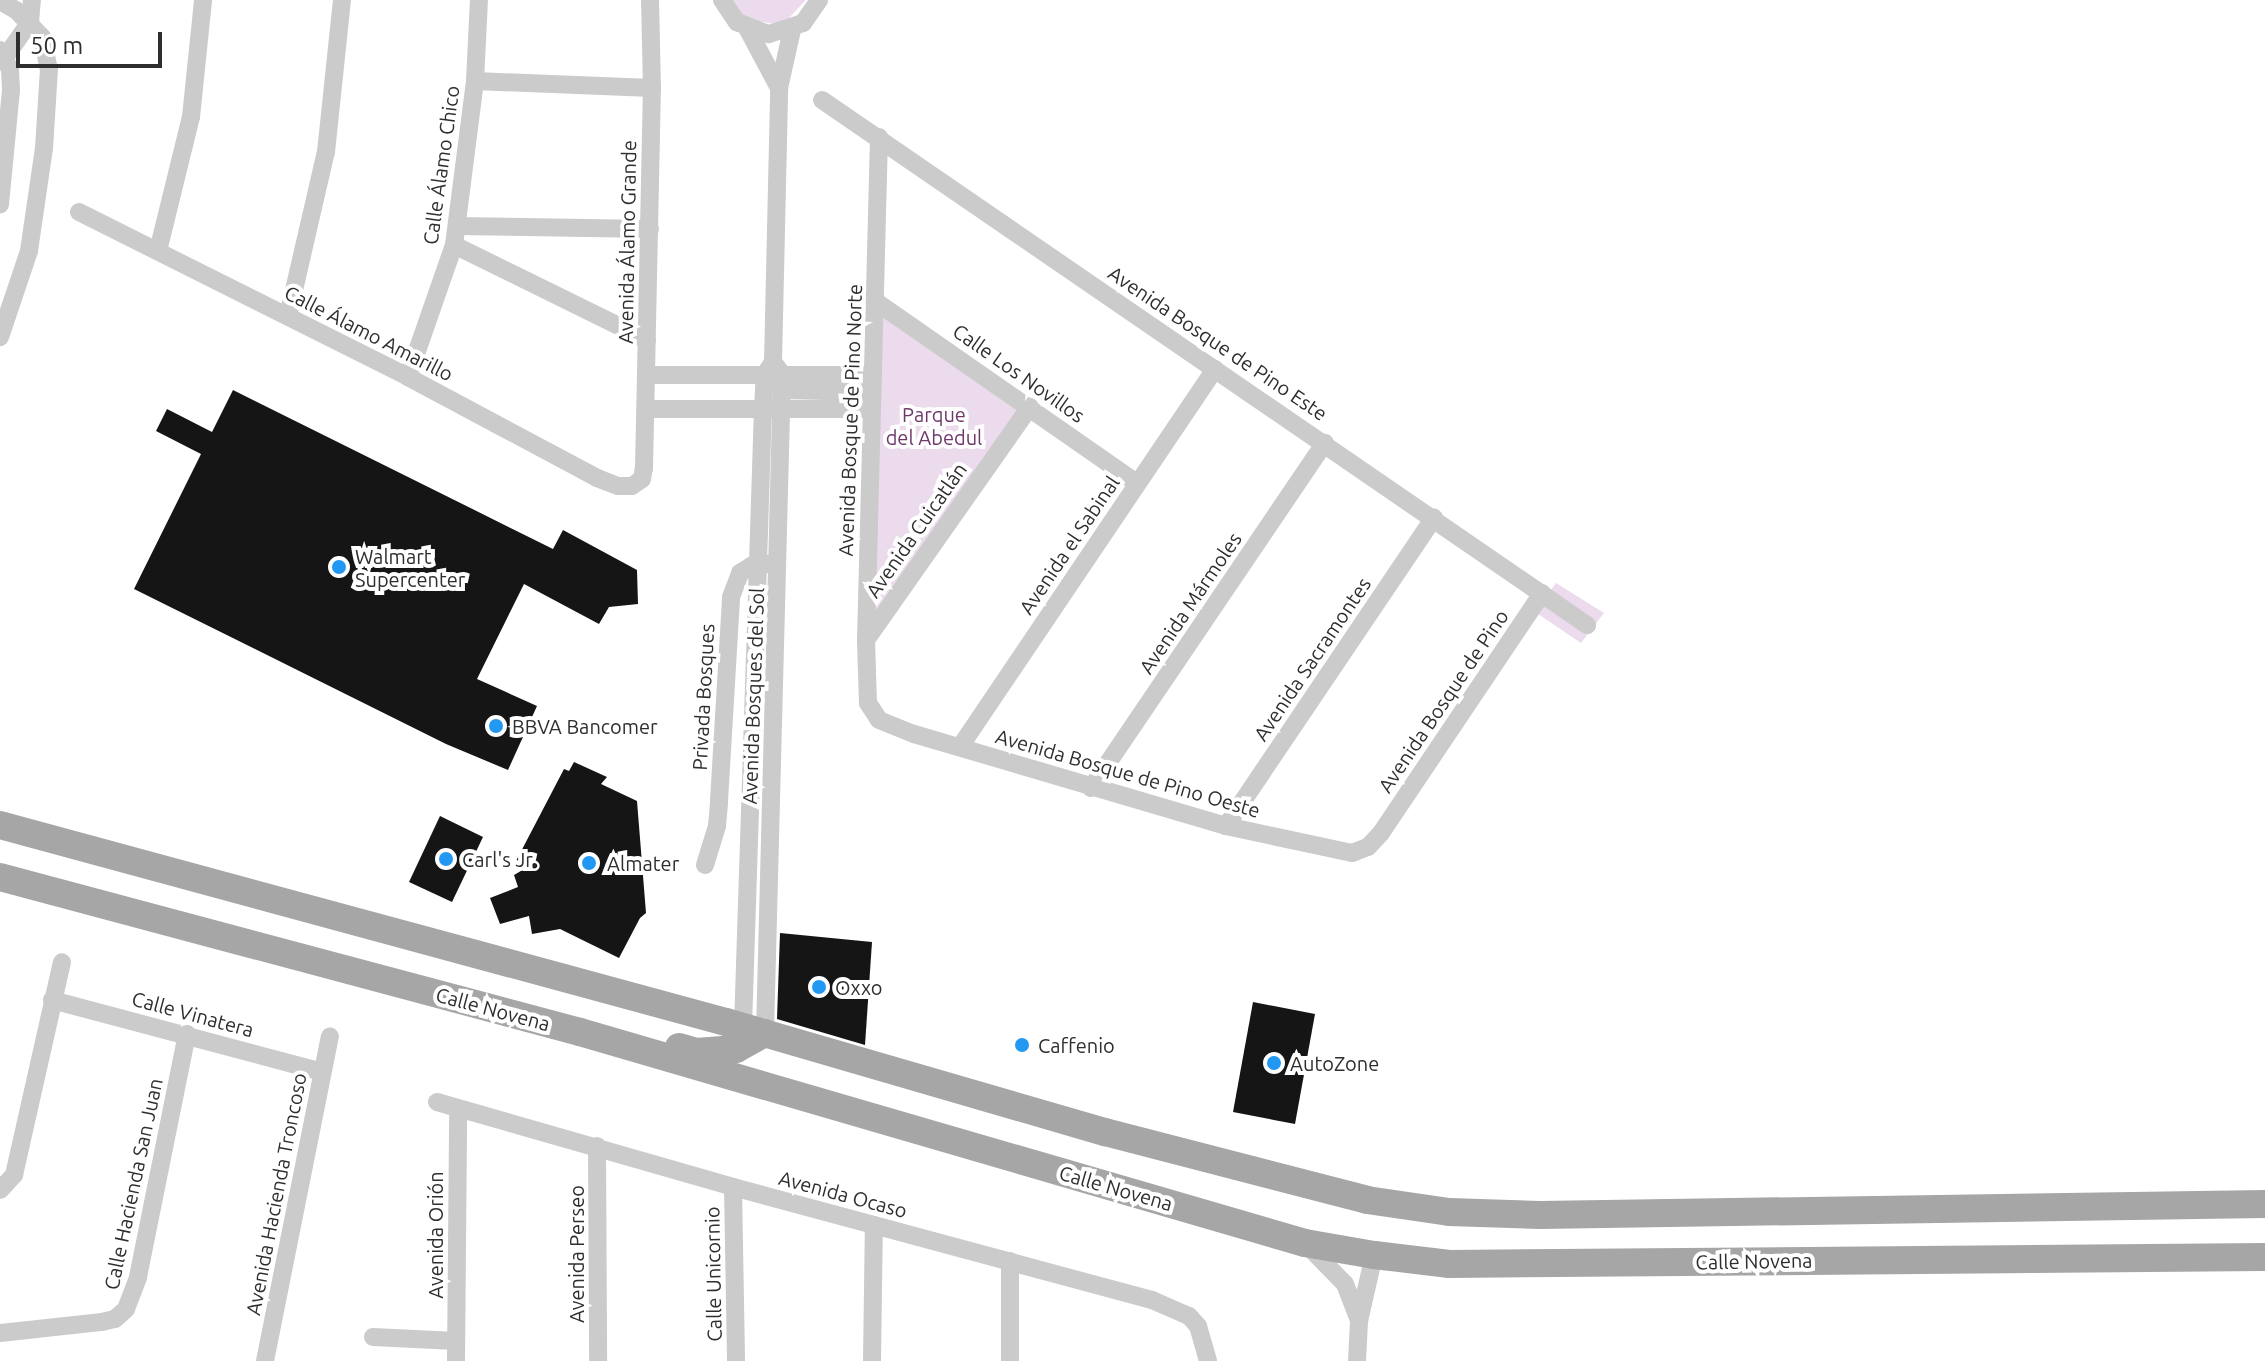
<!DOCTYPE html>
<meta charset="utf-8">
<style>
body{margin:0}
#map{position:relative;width:2265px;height:1361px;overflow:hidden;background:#fff;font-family:Ubuntu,sans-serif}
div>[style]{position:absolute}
.green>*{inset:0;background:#ecdbed}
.building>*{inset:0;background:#151515}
.minor>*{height:18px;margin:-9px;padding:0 9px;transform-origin:9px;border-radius:9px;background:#cbcbcb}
.primary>*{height:28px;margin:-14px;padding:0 14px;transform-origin:14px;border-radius:14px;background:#a6a6a6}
.dots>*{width:22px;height:22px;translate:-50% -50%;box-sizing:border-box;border:4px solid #fff;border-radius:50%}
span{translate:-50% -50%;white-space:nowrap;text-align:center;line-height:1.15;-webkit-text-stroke:8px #fff;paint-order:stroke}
.street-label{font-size:20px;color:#2e2e2e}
.park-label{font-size:20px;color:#6e386b}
.poi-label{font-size:20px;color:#2e2e2e}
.left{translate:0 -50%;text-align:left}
.scale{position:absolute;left:16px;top:32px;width:146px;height:36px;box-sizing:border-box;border:4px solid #2e2e2e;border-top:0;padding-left:10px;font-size:24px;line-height:28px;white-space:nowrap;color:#2e2e2e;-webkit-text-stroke:6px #fff;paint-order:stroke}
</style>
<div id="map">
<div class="green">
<div style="clip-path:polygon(729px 0,806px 0,787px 20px,774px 24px,747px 19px)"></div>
<div style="clip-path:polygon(875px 311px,1020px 408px,871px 626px)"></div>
<div style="clip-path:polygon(1556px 583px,1604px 613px,1581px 643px,1535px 612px)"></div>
</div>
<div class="building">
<div style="clip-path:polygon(233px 390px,553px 549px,563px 530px,637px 570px,638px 604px,609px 607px,599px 624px,524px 584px,477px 679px,537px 706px,508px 770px,446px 744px,134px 589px,201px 454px,156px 431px,167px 409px,212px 432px)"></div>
<div style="clip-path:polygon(574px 762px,607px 777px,601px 784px,637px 801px,646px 913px,640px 918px,619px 958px,560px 929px,532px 934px,529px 916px,500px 924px,490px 898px,518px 887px,514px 875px,526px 868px,516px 861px,564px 769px,569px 771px)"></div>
<div style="clip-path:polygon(440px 816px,483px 837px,452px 902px,409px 882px)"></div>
<div style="clip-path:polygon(780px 933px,872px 942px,865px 1045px,777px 1019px)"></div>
<div style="clip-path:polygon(1253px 1002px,1315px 1014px,1295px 1124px,1233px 1112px)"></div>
</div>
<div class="minor">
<div style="left:722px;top:0;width:27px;rotate:56deg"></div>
<div style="left:737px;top:22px;width:34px;rotate:21deg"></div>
<div style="left:769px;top:34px;width:36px;rotate:-18deg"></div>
<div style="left:803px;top:23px;width:28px;rotate:-55deg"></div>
<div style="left:0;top:1px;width:20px;rotate:30deg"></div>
<div style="left:17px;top:11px;width:36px;rotate:46deg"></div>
<div style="left:42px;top:37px;width:33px;rotate:78deg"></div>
<div style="left:49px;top:69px;width:79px;rotate:93.6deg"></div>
<div style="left:44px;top:148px;width:104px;rotate:98.3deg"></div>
<div style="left:29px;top:251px;width:91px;rotate:108.6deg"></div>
<div style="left:747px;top:28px;width:68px;rotate:61.9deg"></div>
<div style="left:0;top:50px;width:22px;rotate:63deg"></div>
<div style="left:10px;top:70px;width:20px;rotate:87deg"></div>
<div style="left:11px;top:90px;width:115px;rotate:95.5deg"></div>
<div style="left:6px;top:56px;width:42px;rotate:-54.8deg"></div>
<div style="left:30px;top:22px;width:22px;rotate:-85deg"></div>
<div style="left:475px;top:81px;width:177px;rotate:2.3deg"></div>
<div style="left:822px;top:100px;width:928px;rotate:34.46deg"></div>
<div style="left:879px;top:137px;width:503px;rotate:91.48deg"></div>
<div style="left:866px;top:640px;width:63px;rotate:88.2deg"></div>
<div style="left:868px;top:703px;width:20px;rotate:57deg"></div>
<div style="left:879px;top:720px;width:38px;rotate:22deg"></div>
<div style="left:914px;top:734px;width:325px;rotate:16.4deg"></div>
<div style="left:1226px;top:826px;width:129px;rotate:12.1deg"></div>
<div style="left:1352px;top:853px;width:17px;rotate:-21deg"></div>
<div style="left:1368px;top:847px;width:19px;rotate:-47deg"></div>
<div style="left:1381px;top:833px;width:289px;rotate:-56.1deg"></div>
<div style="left:79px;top:212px;width:368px;rotate:26.6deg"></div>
<div style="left:408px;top:377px;width:214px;rotate:28.1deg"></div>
<div style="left:597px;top:478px;width:22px;rotate:21deg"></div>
<div style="left:618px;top:486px;width:14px"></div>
<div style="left:632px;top:486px;width:12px;rotate:-35deg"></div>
<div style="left:642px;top:479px;width:11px;rotate:-80deg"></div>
<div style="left:644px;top:468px;width:380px;rotate:-88.8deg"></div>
<div style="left:652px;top:88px;width:88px;rotate:-91.3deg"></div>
<div style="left:457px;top:226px;width:193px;rotate:0.9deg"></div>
<div style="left:454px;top:245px;width:215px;rotate:26.2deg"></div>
<div style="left:158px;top:251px;width:138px;rotate:-76.2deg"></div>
<div style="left:191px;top:117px;width:118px;rotate:-84.1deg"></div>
<div style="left:875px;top:301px;width:319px;rotate:34.8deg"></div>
<div style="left:288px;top:316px;width:168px;rotate:-77deg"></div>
<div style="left:326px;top:152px;width:153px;rotate:-84deg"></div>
<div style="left:647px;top:375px;width:224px"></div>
<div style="left:408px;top:377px;width:140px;rotate:-70.8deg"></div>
<div style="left:454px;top:245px;width:165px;rotate:-82.7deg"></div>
<div style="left:475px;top:81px;width:81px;rotate:-87.2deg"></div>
<div style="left:781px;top:390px;width:90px;rotate:1.3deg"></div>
<div style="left:646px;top:409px;width:224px"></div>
<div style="left:866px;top:640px;width:285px;rotate:-54.9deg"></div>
<div style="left:960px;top:747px;width:456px;rotate:-56deg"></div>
<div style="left:1091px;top:788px;width:417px;rotate:-55.9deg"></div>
<div style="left:1226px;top:826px;width:372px;rotate:-56deg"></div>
<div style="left:705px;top:865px;width:41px;rotate:-72.9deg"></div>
<div style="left:717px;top:826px;width:25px;rotate:-85deg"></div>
<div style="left:719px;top:801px;width:204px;rotate:-86.6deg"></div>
<div style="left:731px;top:597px;width:26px;rotate:-69deg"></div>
<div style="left:740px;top:573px;width:13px;rotate:-32deg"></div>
<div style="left:751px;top:566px;width:17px;rotate:-7deg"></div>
<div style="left:52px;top:1000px;width:279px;rotate:14.9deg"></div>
<div style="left:743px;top:1027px;width:618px;rotate:-88.15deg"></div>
<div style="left:763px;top:409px;width:35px;rotate:-87deg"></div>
<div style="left:765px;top:374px;width:14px;rotate:-56deg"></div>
<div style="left:773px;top:362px;width:274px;rotate:-88.7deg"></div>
<div style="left:779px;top:88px;width:59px;rotate:-77.4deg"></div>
<div style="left:765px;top:1033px;width:659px;rotate:-88.52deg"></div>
<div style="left:782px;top:374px;width:15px;rotate:-127deg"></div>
<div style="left:437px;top:1102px;width:308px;rotate:16deg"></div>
<div style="left:733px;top:1187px;width:434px;rotate:15.1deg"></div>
<div style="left:1152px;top:1300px;width:40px;rotate:23.4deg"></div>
<div style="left:1189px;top:1316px;width:13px;rotate:48deg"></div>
<div style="left:1198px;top:1326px;width:36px;rotate:74deg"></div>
<div style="left:597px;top:1146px;width:215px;rotate:89.7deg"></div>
<div style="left:733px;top:1187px;width:174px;rotate:89deg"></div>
<div style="left:0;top:1190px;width:21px;rotate:-47deg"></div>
<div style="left:14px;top:1175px;width:218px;rotate:-77.3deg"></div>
<div style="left:1305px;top:1243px;width:57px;rotate:45.7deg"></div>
<div style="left:1345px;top:1284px;width:40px;rotate:69deg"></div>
<div style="left:1010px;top:1261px;width:100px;rotate:90deg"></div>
<div style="left:0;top:1333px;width:103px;rotate:-6.2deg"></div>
<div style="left:102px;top:1322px;width:13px;rotate:-13deg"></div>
<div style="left:115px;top:1319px;width:15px;rotate:-42deg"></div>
<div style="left:126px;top:1309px;width:34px;rotate:-69deg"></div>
<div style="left:138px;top:1277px;width:248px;rotate:-78.6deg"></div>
<div style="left:373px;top:1337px;width:83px;rotate:2.8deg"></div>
<div style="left:265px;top:1361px;width:331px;rotate:-78.7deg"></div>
<div style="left:456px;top:1361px;width:252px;rotate:-89.5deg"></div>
<div style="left:872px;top:1361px;width:136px;rotate:-89.2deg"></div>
<div style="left:1357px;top:1361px;width:40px;rotate:-87.1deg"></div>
<div style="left:1359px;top:1321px;width:68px;rotate:-77.2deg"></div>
</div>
<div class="primary">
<div style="left:0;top:825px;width:752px;rotate:15.18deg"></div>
<div style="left:726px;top:1022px;width:395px;rotate:16.2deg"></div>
<div style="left:1105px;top:1132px;width:271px;rotate:14.5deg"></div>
<div style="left:1367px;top:1200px;width:83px;rotate:8.3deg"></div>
<div style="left:1449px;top:1212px;width:91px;rotate:1.9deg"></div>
<div style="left:1540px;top:1215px;width:725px;rotate:-0.87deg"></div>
<div style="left:0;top:877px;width:600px;rotate:14.96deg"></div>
<div style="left:580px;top:1032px;width:755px;rotate:16.23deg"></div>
<div style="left:1305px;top:1243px;width:70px;rotate:9.9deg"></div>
<div style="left:1374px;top:1255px;width:76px;rotate:6.8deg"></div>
<div style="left:1449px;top:1264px;width:816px;rotate:-0.49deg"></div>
<div style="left:679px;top:1047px;width:18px;rotate:16deg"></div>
<div style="left:696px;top:1052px;width:40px;rotate:-4.3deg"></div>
<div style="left:736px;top:1049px;width:33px;rotate:-29deg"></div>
</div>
<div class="dots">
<div style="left:339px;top:567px;background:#2298f3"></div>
<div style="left:496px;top:726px;background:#2298f3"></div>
<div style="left:446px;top:859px;background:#2298f3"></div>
<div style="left:589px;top:863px;background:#2298f3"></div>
<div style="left:819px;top:987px;background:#2298f3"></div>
<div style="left:1022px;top:1045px;background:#2298f3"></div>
<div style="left:1274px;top:1063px;background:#2298f3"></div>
</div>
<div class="street-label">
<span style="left:441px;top:165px;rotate:-82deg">Calle Álamo Chico</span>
<span style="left:627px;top:242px;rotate:-89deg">Avenida Álamo Grande</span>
<span style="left:369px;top:333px;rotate:27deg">Calle Álamo Amarillo</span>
<span style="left:1218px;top:343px;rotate:34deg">Avenida Bosque de Pino Este</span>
<span style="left:1019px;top:373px;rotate:35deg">Calle Los Novillos</span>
<span style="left:850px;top:420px;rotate:-88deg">Avenida Bosque de Pino Norte</span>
<span style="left:916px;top:530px;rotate:-55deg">Avenida Cuicatlán</span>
<span style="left:1069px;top:545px;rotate:-56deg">Avenida el Sabinal</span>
<span style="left:1190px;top:603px;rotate:-56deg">Avenida Mármoles</span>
<span style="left:1312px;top:659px;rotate:-56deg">Avenida Sacramontes</span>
<span style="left:753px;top:696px;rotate:-88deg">Avenida Bosques del Sol</span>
<span style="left:703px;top:697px;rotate:-87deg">Privada Bosques</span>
<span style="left:1443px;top:701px;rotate:-56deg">Avenida Bosque de Pino</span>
<span style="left:1128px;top:773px;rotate:16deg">Avenida Bosque de Pino Oeste</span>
<span style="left:493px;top:1009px;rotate:15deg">Calle Novena</span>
<span style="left:193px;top:1014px;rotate:15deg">Calle Vinatera</span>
<span style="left:133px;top:1184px;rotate:-78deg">Calle Hacienda San Juan</span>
<span style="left:1116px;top:1188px;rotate:16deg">Calle Novena</span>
<span style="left:276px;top:1194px;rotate:-79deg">Avenida Hacienda Troncoso</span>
<span style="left:843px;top:1194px;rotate:15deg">Avenida Ocaso</span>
<span style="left:435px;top:1235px;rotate:-90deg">Avenida Orión</span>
<span style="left:576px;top:1254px;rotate:-90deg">Avenida Perseo</span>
<span style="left:1754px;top:1261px;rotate:-1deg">Calle Novena</span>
<span style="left:713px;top:1274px;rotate:-91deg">Calle Unicornio</span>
</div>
<div class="park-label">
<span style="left:934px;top:426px">Parque<br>del Abedul</span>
</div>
<div class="poi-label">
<span class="left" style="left:355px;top:568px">Walmart<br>Supercenter</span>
<span class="left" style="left:512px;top:726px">BBVA Bancomer</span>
<span class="left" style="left:462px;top:859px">Carl's Jr.</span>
<span class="left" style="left:607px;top:863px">Almater</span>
<span class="left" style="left:835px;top:987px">Oxxo</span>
<span class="left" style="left:1038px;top:1045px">Caffenio</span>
<span class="left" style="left:1290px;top:1063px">AutoZone</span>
</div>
<div class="scale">50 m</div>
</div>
